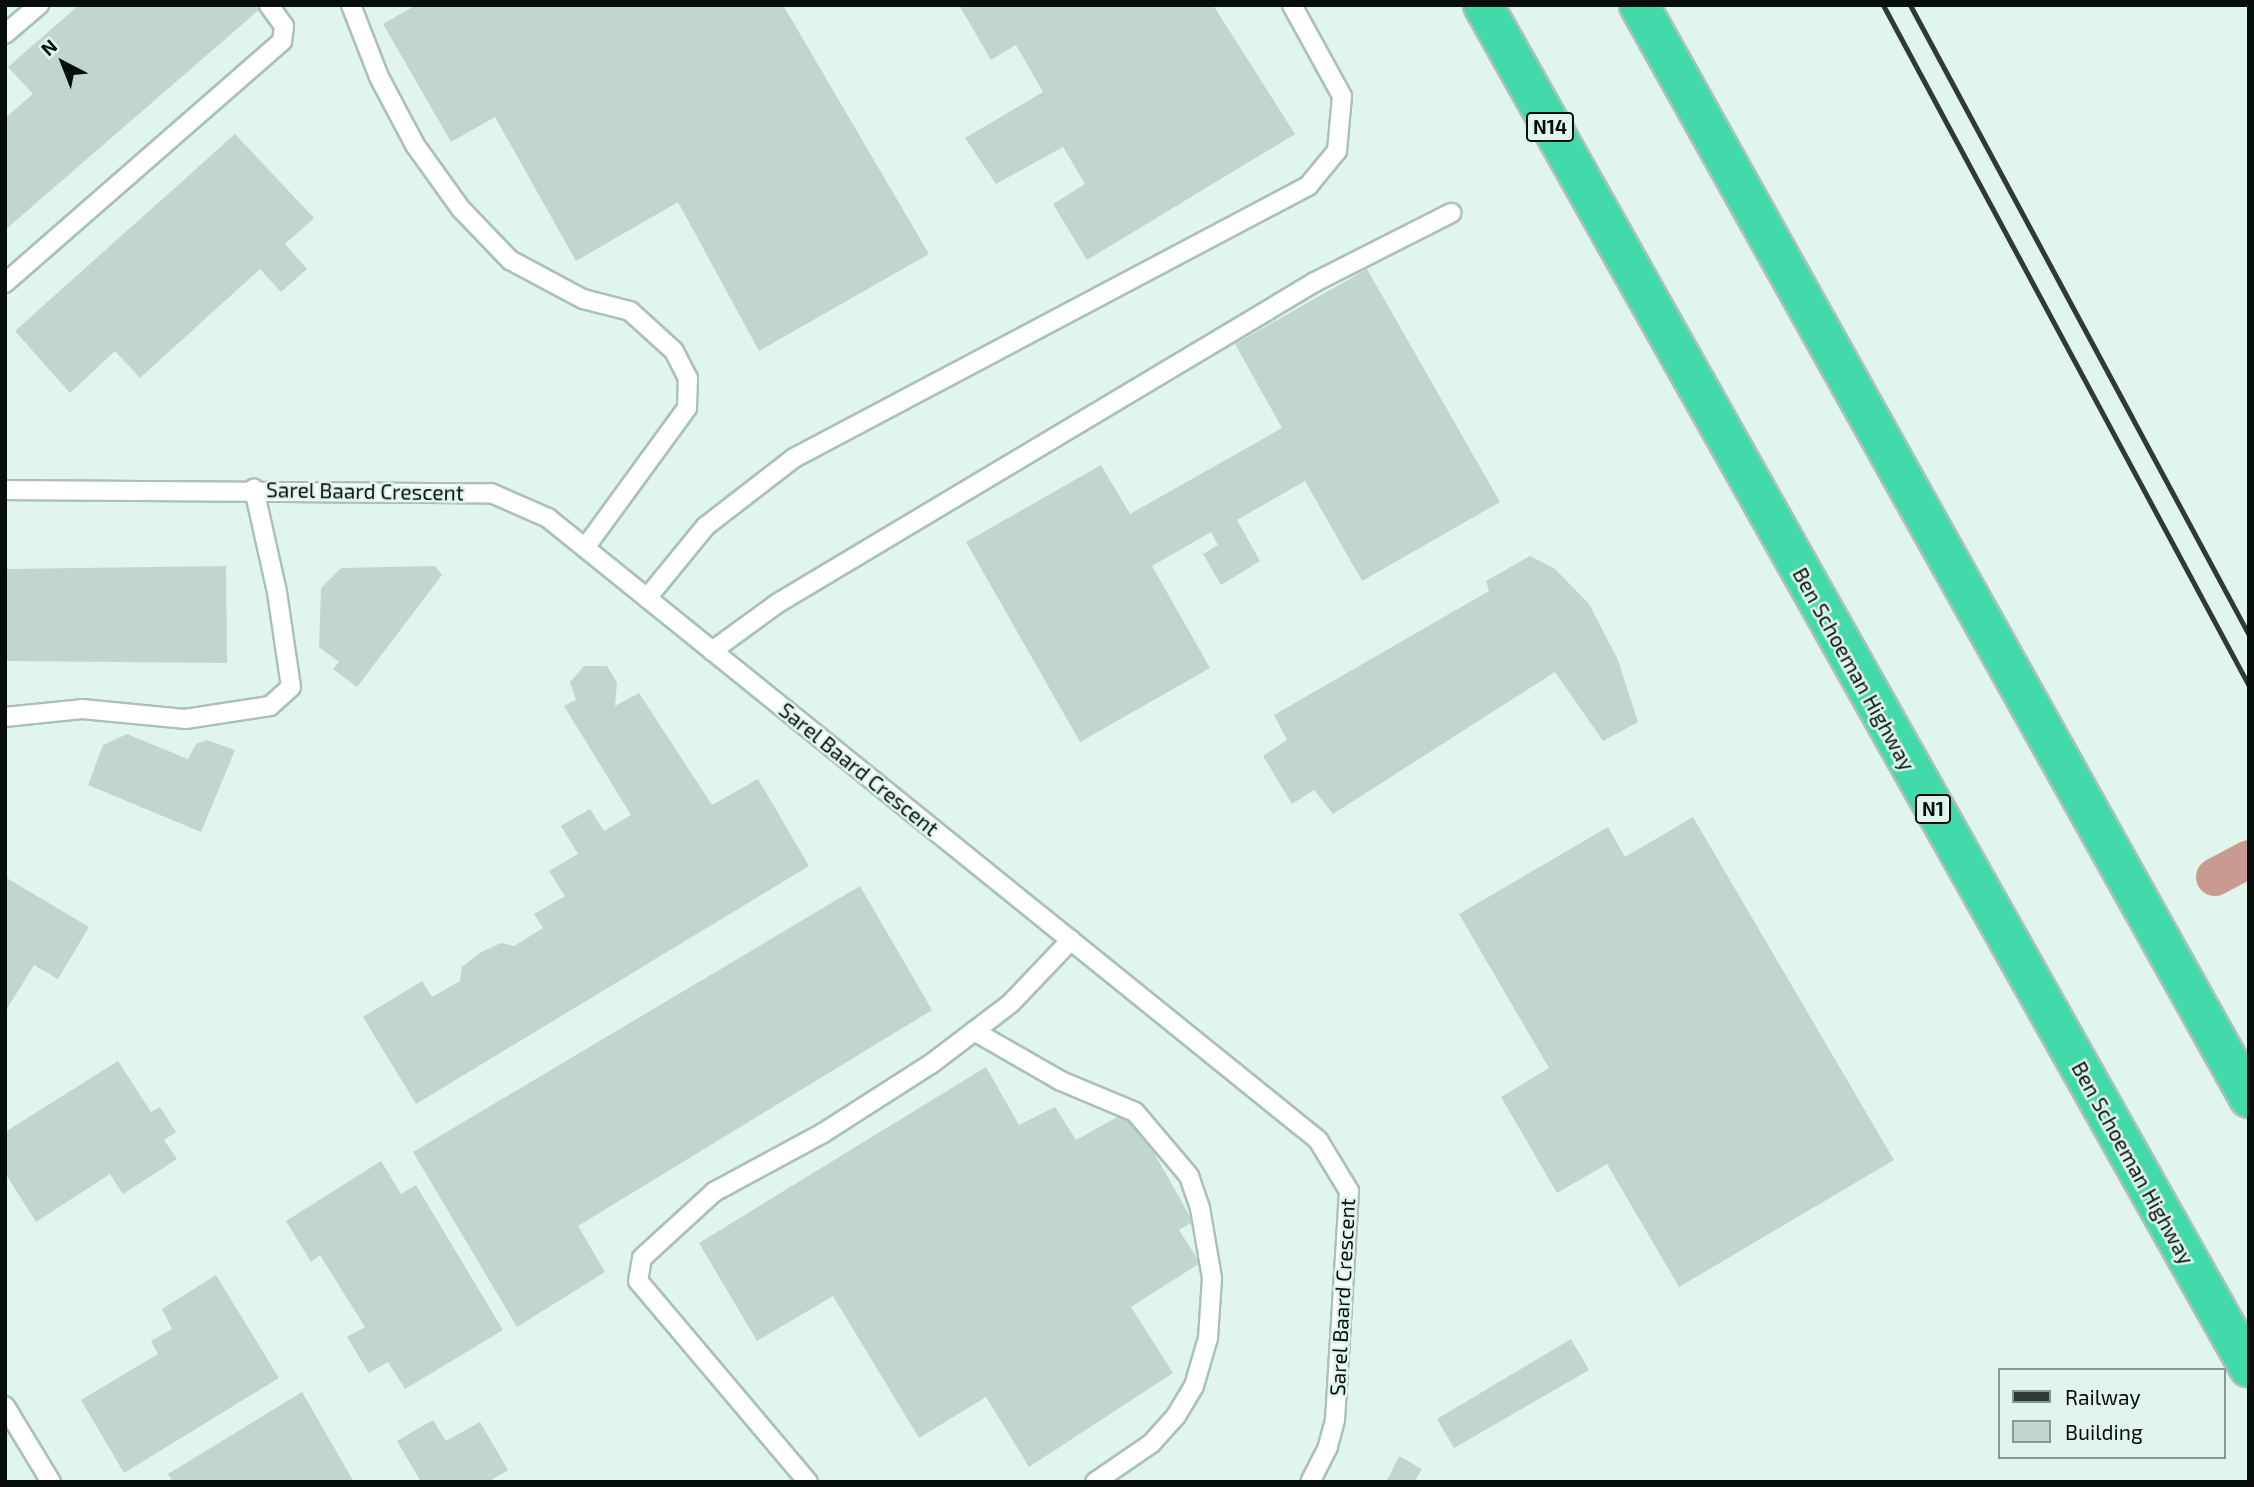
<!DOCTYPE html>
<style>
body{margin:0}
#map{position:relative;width:2254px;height:1487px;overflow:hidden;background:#e0f6ec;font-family:"Exo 2",sans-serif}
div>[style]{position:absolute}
.canal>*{height:38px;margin:-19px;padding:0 19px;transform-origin:19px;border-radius:19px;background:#c99a8f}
.building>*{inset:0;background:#c1d7cd}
.roads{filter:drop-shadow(2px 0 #abc1b7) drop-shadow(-2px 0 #abc1b7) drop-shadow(0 2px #abc1b7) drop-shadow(0 -2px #abc1b7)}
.lane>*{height:18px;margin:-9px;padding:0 9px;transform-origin:9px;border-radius:9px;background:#fff}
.highway>*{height:38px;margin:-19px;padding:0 19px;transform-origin:19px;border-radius:19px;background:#42daaa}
.rail>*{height:5px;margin:-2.5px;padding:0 2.5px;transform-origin:2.5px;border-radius:2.5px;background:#2f3935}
span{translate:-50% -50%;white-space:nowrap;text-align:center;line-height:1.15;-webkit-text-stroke:5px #e0f6ec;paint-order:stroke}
.shield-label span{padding:2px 5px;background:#e0f6ec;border:2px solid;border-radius:5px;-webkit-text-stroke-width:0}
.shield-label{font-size:19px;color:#070e0b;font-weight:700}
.street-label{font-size:21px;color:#070e0b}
.frame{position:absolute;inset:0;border:7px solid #070e0b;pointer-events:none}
.legend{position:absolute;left:1998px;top:1368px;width:228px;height:91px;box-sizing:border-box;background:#e0f6ec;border:2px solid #899992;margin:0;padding:9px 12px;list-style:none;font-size:21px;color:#070e0b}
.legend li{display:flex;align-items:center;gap:14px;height:35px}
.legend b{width:35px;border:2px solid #899992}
.north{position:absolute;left:28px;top:28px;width:70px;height:70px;-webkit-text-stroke:5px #e0f6ec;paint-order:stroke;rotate:318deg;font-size:19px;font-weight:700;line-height:28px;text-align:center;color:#070e0b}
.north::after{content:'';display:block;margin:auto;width:24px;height:32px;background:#070e0b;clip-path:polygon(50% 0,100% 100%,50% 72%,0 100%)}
</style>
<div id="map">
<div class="canal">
<div style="left:2215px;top:877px;width:38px;rotate:-28deg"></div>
</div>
<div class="building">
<div style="clip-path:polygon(79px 5px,255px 5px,259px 10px,5px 230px,5px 118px,33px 94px,8px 67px)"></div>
<div style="clip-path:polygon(416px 5px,783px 5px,929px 254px,759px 351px,678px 202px,576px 261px,495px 117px,451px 142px,383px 24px)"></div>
<div style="clip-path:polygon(959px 5px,1213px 5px,1295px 134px,1087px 260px,1053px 204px,1085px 184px,1063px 147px,996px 184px,965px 138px,1043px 92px,1016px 45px,991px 60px)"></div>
<div style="clip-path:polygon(235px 134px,314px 218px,285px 244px,307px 269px,281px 292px,260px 269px,140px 378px,115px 351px,70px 393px,15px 331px)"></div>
<div style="clip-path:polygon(1367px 269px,1500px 502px,1362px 581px,1305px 481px,1237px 520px,1260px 561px,1221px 585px,1203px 554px,1218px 545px,1211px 532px,1152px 566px,1210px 668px,1080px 742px,966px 542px,1101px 465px,1130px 514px,1282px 428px,1235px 344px)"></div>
<div style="clip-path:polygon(1530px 556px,1554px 568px,1589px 604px,1618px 660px,1638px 722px,1603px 741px,1555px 672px,1333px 814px,1314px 790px,1292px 804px,1263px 756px,1287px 740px,1274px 715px,1489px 591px,1486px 581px)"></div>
<div style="clip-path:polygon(226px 566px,227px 663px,5px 661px,5px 569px)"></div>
<div style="clip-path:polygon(435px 566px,442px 575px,357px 687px,333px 669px,339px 662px,319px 647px,321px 588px,341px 568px)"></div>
<div style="clip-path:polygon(584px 666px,607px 666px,617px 683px,615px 706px,639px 693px,712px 805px,758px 779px,809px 866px,416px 1104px,363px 1017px,422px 981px,432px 997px,460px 981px,462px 967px,481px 952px,501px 943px,514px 946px,543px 928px,534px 914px,565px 896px,549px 871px,578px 854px,561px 826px,590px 809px,604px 831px,631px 815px,564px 706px,576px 700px,570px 682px)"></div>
<div style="clip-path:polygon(127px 734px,188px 759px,196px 744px,207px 740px,235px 750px,201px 832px,88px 785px,103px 745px)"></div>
<div style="clip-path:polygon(1693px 817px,1894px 1160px,1679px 1287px,1607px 1164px,1557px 1193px,1501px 1097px,1549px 1068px,1459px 914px,1608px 827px,1625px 857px)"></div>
<div style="clip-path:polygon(5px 877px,89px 927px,58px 979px,34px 965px,5px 1012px)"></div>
<div style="clip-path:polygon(860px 886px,932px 1010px,578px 1226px,605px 1272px,517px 1327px,413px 1152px)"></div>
<div style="clip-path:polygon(118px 1061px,151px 1112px,160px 1107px,176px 1132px,164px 1140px,177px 1159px,123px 1194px,110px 1174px,36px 1222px,5px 1173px,5px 1132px)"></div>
<div style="clip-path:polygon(986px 1067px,1019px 1125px,1055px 1107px,1076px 1140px,1130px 1110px,1193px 1222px,1179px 1230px,1200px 1263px,1131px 1307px,1173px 1373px,1029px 1467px,986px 1397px,919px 1438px,833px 1296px,757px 1341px,699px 1243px)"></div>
<div style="clip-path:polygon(381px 1161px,401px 1194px,416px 1185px,503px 1330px,405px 1389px,388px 1362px,369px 1373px,347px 1337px,365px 1327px,320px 1255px,311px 1262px,286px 1221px)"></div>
<div style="clip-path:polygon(216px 1275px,279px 1378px,124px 1473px,81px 1400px,158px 1354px,151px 1341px,172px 1329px,162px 1309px)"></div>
<div style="clip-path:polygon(1571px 1339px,1589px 1370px,1454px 1448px,1437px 1419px)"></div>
<div style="clip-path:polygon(302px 1392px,354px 1482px,173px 1482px,168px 1474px)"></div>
<div style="clip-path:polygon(433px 1420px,446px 1441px,480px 1422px,508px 1470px,488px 1482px,421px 1482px,397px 1441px)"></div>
<div style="clip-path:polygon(1399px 1456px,1422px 1469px,1414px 1482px,1386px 1482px)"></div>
</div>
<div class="roads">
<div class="lane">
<div style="left:351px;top:5px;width:77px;rotate:68.7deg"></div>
<div style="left:379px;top:77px;width:77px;rotate:62.1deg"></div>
<div style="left:415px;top:145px;width:79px;rotate:54.3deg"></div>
<div style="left:461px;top:209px;width:71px;rotate:46.1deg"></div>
<div style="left:510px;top:260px;width:83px;rotate:28.1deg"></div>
<div style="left:583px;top:299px;width:49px;rotate:14.3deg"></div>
<div style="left:630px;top:311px;width:59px;rotate:42.3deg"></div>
<div style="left:674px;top:351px;width:30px;rotate:63deg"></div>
<div style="left:688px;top:378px;width:30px;rotate:92deg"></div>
<div style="left:687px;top:408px;width:173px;rotate:126.1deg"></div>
<div style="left:5px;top:34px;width:45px;rotate:-40.5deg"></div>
<div style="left:5px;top:283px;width:368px;rotate:-41.1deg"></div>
<div style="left:282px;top:41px;width:15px;rotate:-82deg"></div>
<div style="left:284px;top:26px;width:26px;rotate:-126deg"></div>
<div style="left:5px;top:490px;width:486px;rotate:0.4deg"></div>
<div style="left:491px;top:493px;width:62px;rotate:23.7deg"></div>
<div style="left:548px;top:518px;width:990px;rotate:38.93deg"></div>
<div style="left:1318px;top:1140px;width:60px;rotate:58.7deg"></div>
<div style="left:1349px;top:1191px;width:229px;rotate:93.5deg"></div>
<div style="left:1335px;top:1420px;width:28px;rotate:105deg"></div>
<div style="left:1328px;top:1447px;width:39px;rotate:117deg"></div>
<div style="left:647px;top:598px;width:93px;rotate:-50.7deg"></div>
<div style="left:706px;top:526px;width:111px;rotate:-37.7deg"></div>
<div style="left:794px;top:458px;width:582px;rotate:-27.89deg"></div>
<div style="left:1308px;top:186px;width:45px;rotate:-50.4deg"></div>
<div style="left:1337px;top:151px;width:55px;rotate:-84.8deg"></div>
<div style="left:1342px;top:96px;width:104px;rotate:-118.8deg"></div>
<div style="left:712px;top:651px;width:82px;rotate:-36deg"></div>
<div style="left:778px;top:603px;width:626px;rotate:-30.87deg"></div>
<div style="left:1315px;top:282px;width:153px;rotate:-26.9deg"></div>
<div style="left:5px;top:717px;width:77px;rotate:-5.9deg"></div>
<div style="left:82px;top:709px;width:103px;rotate:5.5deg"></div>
<div style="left:185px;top:719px;width:86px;rotate:-8.7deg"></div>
<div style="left:270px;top:706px;width:28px;rotate:-42deg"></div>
<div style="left:291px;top:687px;width:96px;rotate:-98.4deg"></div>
<div style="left:277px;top:592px;width:106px;rotate:-102.6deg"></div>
<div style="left:974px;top:1031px;width:100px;rotate:29.9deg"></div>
<div style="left:1061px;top:1081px;width:80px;rotate:22.7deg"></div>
<div style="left:1135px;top:1112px;width:84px;rotate:49.8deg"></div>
<div style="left:1189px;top:1176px;width:34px;rotate:71deg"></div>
<div style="left:1200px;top:1208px;width:71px;rotate:80.3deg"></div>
<div style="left:1212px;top:1278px;width:60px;rotate:93.8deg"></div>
<div style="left:1208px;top:1338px;width:50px;rotate:106.3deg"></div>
<div style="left:1194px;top:1386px;width:35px;rotate:121deg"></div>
<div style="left:1176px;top:1416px;width:36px;rotate:132deg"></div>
<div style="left:1152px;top:1443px;width:69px;rotate:145.6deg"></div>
<div style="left:5px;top:1406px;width:89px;rotate:58.8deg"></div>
<div style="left:808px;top:1482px;width:263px;rotate:-130.2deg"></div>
<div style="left:638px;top:1281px;width:23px;rotate:-80deg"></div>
<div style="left:642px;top:1258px;width:98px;rotate:-42.5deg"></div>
<div style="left:714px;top:1192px;width:124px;rotate:-28.4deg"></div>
<div style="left:823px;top:1133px;width:128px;rotate:-32.6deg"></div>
<div style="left:931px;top:1064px;width:101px;rotate:-37.3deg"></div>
<div style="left:1011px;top:1003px;width:87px;rotate:-46.4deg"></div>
</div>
<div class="highway">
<div style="left:1483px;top:5px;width:1563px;rotate:60.66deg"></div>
<div style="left:1639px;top:5px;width:1252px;rotate:60.83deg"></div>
</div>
</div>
<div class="rail">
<div style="left:1883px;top:5px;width:773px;rotate:61.74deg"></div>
<div style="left:1910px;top:5px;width:715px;rotate:61.72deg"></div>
</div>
<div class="shield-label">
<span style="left:1550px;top:127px">N14</span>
<span style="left:1933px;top:809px">N1</span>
</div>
<div class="street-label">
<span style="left:365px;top:491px;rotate:1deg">Sarel Baard Crescent</span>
<span style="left:1854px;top:669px;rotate:61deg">Ben Schoeman Highway</span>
<span style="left:859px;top:769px;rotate:39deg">Sarel Baard Crescent</span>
<span style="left:2133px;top:1163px;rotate:61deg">Ben Schoeman Highway</span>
<span style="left:1342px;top:1297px;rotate:-87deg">Sarel Baard Crescent</span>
</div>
<div class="frame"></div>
<ul class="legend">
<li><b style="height:9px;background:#2f3935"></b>Railway</li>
<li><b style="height:19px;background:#c1d7cd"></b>Building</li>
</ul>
<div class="north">N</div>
</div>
